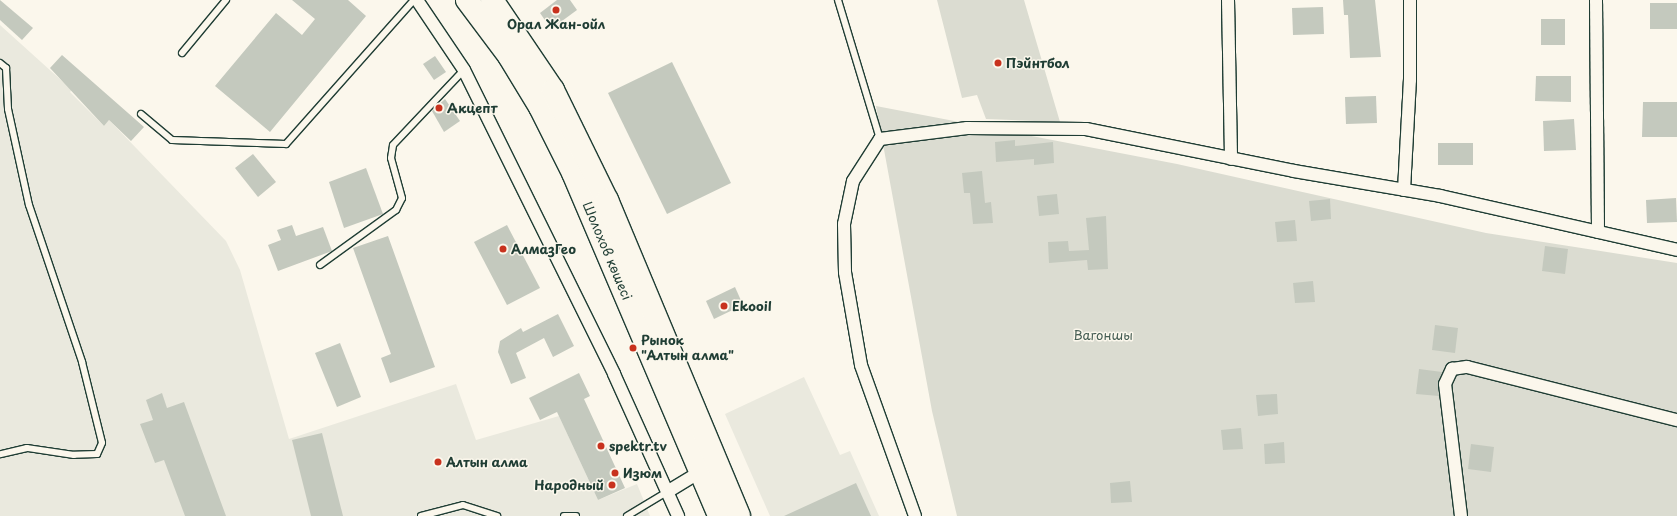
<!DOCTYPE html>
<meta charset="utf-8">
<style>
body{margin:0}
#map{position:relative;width:1677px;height:516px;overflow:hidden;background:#fbf7ec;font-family:"Playpen Sans",sans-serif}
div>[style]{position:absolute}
.built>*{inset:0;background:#eae9de}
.green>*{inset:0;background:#dbdcd1}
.building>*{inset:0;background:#c4c9be}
.roads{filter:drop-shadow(1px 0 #1f3d34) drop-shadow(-1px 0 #1f3d34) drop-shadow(0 1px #1f3d34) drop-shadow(0 -1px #1f3d34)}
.lane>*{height:6px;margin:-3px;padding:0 3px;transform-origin:3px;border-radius:3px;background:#fbf7ec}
.street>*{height:12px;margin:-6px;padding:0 6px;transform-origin:6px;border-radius:6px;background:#fbf7ec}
.highway>*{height:22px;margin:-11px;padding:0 11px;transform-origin:11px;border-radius:11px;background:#fbf7ec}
.dots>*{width:11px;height:11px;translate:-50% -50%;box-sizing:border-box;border:2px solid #fbf7ec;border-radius:50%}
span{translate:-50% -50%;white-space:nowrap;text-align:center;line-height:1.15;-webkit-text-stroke:3px #fbf7ec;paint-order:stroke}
.poi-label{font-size:13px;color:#1f3d34;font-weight:700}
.left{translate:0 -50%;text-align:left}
.right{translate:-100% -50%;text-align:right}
.street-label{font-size:13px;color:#1f3d34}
.park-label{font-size:13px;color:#455d53}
</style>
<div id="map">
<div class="built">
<div style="clip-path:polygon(0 25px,72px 90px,70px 92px,104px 126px,109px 120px,226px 241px,240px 270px,289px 439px,456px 384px,476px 440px,559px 416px,598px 500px,637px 484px,650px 516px,0 516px)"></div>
<div style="clip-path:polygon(804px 377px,840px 455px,850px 451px,879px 516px,770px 516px,725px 414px)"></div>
</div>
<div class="green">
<div style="clip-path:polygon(937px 0,1024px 0,1060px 122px,986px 119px,977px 95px,962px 98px)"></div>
<div style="clip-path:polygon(876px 106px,1177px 164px,1486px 233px,1677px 263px,1677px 516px,957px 516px,932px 411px)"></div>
</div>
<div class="building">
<div style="clip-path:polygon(0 0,33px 28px,22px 40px,0 20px)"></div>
<div style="clip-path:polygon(292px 0,348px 0,366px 16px,270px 132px,215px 86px,276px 13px,302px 35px,315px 19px)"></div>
<div style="clip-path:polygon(557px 0,570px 0,577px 10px,551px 29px,540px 13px)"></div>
<div style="clip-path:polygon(1343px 0,1375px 0,1381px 57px,1350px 58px,1348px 15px,1344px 15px)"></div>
<div style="clip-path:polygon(1650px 3px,1677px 3px,1677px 29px,1650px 29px)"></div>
<div style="clip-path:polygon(1323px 7px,1324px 34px,1293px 35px,1292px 8px)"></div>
<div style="clip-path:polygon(1541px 19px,1565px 19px,1565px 45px,1541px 45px)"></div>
<div style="clip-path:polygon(62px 55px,144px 127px,131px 141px,109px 120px,104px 126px,50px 68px)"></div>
<div style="clip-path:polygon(435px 56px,446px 72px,434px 80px,423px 64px)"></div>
<div style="clip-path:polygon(672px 62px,731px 183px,667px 214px,608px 93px)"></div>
<div style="clip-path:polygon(1536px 76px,1571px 76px,1571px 102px,1535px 101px)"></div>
<div style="clip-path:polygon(1376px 96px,1377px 123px,1346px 124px,1345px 97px)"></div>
<div style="clip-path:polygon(445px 99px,460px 121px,444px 132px,432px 111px)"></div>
<div style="clip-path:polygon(1643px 102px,1677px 102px,1677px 137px,1642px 137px)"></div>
<div style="clip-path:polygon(1574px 119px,1576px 150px,1544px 151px,1543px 121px)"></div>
<div style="clip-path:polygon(1015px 140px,1015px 146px,1053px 142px,1054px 163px,1034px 165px,1034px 159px,996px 162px,995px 142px)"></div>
<div style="clip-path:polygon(1438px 143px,1473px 143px,1473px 165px,1438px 165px)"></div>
<div style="clip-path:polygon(253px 154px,276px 182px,258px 197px,235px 168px)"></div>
<div style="clip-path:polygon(366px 168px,383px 214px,344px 228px,329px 182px)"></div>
<div style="clip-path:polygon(982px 171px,985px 203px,991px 202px,993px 223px,973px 224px,970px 193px,964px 193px,962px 173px)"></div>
<div style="clip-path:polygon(1057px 194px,1059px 214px,1039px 216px,1037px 196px)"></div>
<div style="clip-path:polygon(1676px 198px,1677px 222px,1647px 223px,1646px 200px)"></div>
<div style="clip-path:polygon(1330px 199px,1331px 219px,1311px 221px,1309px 201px)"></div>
<div style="clip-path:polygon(1106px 216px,1108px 269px,1088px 270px,1087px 260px,1049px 263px,1048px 242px,1068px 241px,1069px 251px,1089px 250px,1086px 218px)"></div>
<div style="clip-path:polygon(1295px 220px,1297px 241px,1277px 242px,1275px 222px)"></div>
<div style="clip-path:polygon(292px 225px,296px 236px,323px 227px,332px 251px,278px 271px,268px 245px,281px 240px,277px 230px)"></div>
<div style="clip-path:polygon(507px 225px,540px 288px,507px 305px,474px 242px)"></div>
<div style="clip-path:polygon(388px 236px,435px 367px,390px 383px,381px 358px,391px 354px,353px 248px)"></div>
<div style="clip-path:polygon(1545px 246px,1568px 249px,1565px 274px,1542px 271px)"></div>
<div style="clip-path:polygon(1313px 281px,1315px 302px,1295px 303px,1293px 283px)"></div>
<div style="clip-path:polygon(735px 287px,743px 305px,714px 319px,706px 301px)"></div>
<div style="clip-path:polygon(558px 314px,574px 346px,553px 357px,544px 338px,516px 353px,526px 378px,511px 384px,498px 352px,500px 341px,521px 328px,523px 332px)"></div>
<div style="clip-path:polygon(1435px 325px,1458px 328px,1455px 353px,1432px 350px)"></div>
<div style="clip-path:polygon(340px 343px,361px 397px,337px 407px,315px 353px)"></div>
<div style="clip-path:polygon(1419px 369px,1442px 372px,1438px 384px,1439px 396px,1416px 394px)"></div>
<div style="clip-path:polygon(579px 373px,590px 396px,584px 399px,625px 488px,598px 500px,557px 412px,540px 420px,529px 398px)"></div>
<div style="clip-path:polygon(162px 393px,167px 408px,184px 402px,226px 516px,185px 516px,164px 460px,155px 463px,140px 424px,153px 420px,146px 400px)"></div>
<div style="clip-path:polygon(1277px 394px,1278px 414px,1258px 416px,1256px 395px)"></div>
<div style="clip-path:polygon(1241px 428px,1243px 449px,1223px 450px,1221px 430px)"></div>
<div style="clip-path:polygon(322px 433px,343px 516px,311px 516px,292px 440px)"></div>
<div style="clip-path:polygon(1284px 442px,1285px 463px,1265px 464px,1264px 444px)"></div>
<div style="clip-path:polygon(1471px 444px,1494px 447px,1491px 472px,1468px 469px)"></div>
<div style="clip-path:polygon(1130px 481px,1132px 502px,1111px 503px,1110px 483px)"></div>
<div style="clip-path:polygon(856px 483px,871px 516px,784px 516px)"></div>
</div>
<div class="roads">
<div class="lane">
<div style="left:838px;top:0;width:145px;rotate:73.2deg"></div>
<div style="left:182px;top:53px;width:69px;rotate:-50.3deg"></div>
<div style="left:0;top:63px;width:8px;rotate:40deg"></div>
<div style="left:6px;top:68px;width:41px;rotate:87.2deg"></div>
<div style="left:8px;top:109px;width:98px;rotate:77.7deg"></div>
<div style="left:29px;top:205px;width:166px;rotate:71.3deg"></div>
<div style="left:82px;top:362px;width:83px;rotate:76.1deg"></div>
<div style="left:102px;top:443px;width:12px;rotate:114deg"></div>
<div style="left:97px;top:454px;width:23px;rotate:178deg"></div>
<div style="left:74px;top:455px;width:48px;rotate:-171.5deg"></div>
<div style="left:27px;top:448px;width:28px;rotate:167deg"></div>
<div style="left:141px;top:114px;width:40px;rotate:40deg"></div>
<div style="left:172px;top:140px;width:114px;rotate:2deg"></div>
<div style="left:286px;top:144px;width:193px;rotate:-48.4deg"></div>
<div style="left:320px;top:265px;width:94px;rotate:-35.9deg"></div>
<div style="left:396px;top:210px;width:13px;rotate:-63deg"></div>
<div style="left:402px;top:198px;width:41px;rotate:-105.4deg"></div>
<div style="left:391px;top:158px;width:13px;rotate:-81deg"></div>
<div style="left:393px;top:145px;width:103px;rotate:-46.6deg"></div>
<div style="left:421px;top:516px;width:43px;rotate:-14.7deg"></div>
<div style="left:463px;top:505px;width:36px;rotate:18deg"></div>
<div style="left:564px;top:516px;width:12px"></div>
<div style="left:627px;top:516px;width:47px;rotate:-31deg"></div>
</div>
<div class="street">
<div style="left:417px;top:0;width:84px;rotate:56.1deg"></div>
<div style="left:464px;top:70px;width:339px;rotate:63.7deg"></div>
<div style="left:614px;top:374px;width:156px;rotate:65.7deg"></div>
<div style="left:1228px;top:0;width:159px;rotate:88.9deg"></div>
<div style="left:1596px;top:0;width:232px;rotate:89.5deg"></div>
<div style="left:1404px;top:190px;width:110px;rotate:-86.9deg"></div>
<div style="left:1410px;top:80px;width:80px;rotate:-90deg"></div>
<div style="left:667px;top:492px;width:44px;rotate:-31.2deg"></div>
<div style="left:915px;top:516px;width:160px;rotate:-109.7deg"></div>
<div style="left:861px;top:365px;width:94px;rotate:-99.8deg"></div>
<div style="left:845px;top:272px;width:48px;rotate:-91.2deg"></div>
<div style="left:844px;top:224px;width:44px;rotate:-78.2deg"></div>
<div style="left:853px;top:181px;width:50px;rotate:-57.3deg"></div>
<div style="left:880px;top:139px;width:88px;rotate:-7.2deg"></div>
<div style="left:967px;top:128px;width:119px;rotate:0.5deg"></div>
<div style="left:1086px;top:129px;width:212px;rotate:11.4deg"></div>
<div style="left:1294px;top:171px;width:148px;rotate:9.7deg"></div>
<div style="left:1440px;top:196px;width:243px;rotate:12.8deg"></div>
<div style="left:1461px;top:516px;width:133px;rotate:-96.9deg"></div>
<div style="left:1445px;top:384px;width:17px;rotate:-65deg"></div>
<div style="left:1452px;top:369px;width:15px;rotate:-8deg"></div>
<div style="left:1467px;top:367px;width:217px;rotate:14.2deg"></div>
</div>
<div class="highway">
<div style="left:467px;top:0;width:70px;rotate:53.1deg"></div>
<div style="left:509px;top:56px;width:60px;rotate:58.7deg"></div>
<div style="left:540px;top:107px;width:74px;rotate:63.4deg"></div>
<div style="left:573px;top:173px;width:373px;rotate:66.9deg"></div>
<div style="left:492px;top:0;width:109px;rotate:55.9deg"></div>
<div style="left:553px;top:90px;width:123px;rotate:63.9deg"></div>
<div style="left:607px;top:200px;width:342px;rotate:67.3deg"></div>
</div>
</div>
<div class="dots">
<div style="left:556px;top:10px;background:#c8321e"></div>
<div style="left:998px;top:63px;background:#c8321e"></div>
<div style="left:439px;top:108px;background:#c8321e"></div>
<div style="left:503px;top:249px;background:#c8321e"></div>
<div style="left:724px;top:306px;background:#c8321e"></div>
<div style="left:633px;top:348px;background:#c8321e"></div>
<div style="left:601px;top:446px;background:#c8321e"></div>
<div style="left:438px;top:462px;background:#c8321e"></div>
<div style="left:615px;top:473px;background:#c8321e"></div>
<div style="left:612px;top:485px;background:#c8321e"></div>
</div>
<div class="poi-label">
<span style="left:556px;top:24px">Орал Жан-ойл</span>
<span class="left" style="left:1006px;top:63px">Пэйнтбол</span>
<span class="left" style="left:447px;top:108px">Акцепт</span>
<span class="left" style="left:511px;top:249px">АлмазГео</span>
<span class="left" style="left:732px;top:306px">Ekooil</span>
<span class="left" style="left:641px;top:348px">Рынок<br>"Алтын алма"</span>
<span class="left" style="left:609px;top:446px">spektr.tv</span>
<span class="left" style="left:446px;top:462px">Алтын алма</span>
<span class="left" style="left:623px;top:473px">Изюм</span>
<span class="right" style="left:604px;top:485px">Народный</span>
</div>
<div class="street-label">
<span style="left:607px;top:251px;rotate:67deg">Шолохов көшесі</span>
</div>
<div class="park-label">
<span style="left:1103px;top:335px">Вагоншы</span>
</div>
</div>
